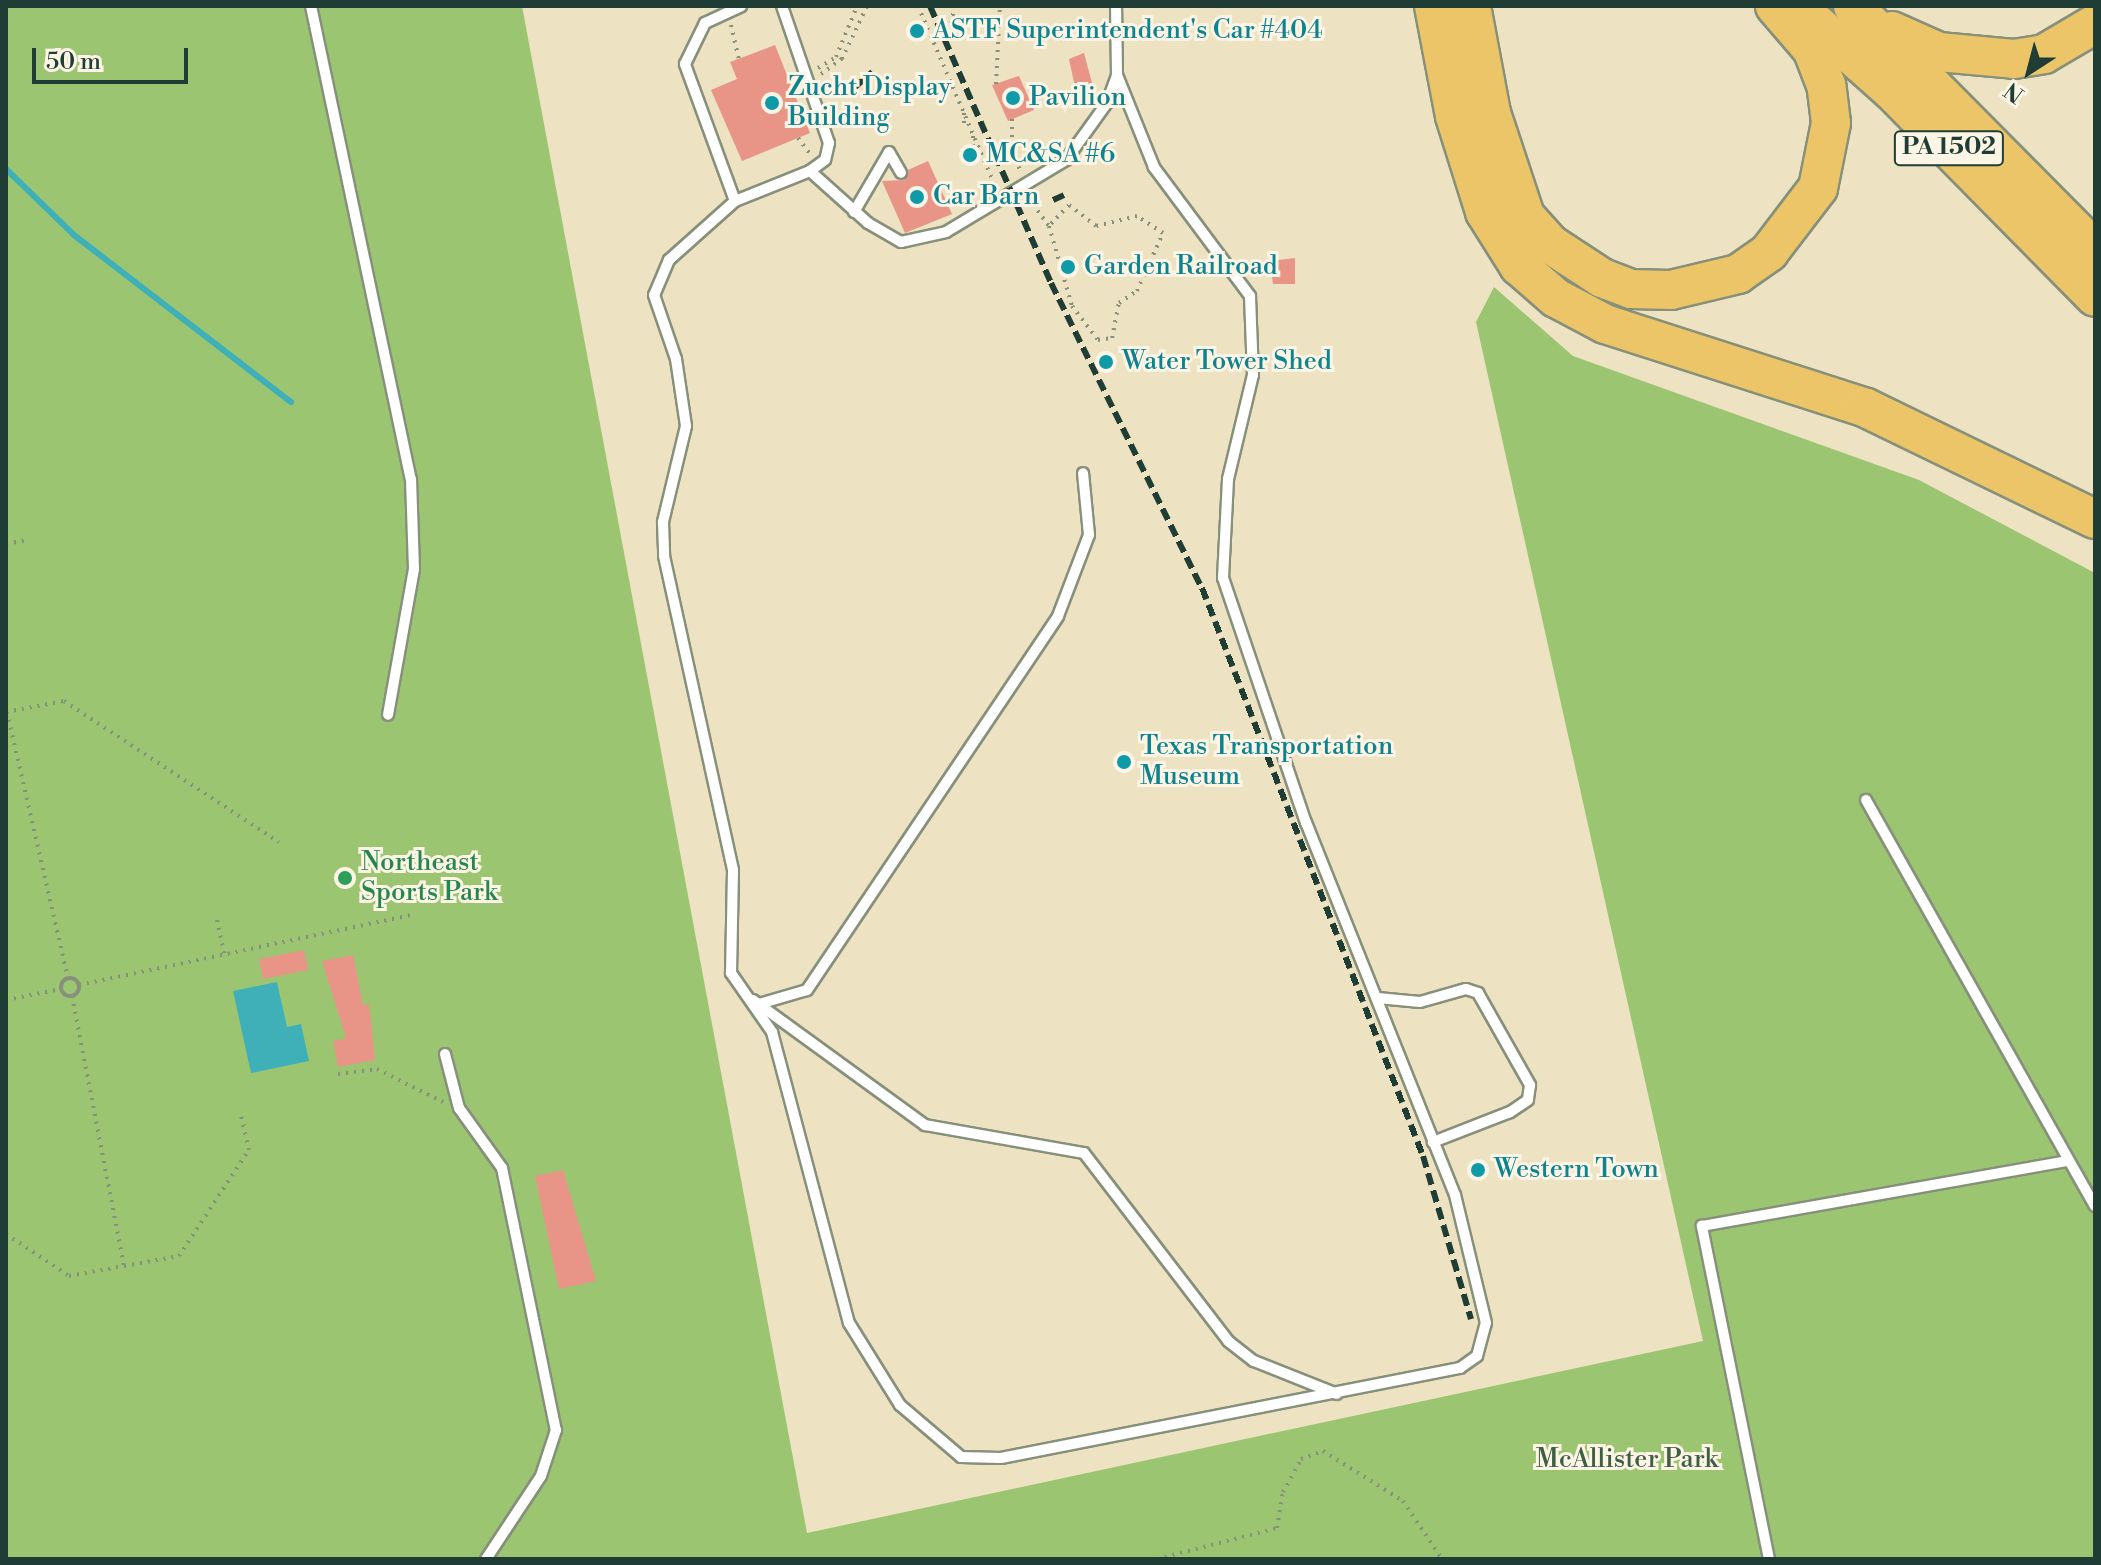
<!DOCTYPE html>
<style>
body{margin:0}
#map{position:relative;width:2101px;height:1565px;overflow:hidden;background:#ede2c1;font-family:"Libre Bodoni",serif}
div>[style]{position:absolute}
.green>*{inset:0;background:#9cc572}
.water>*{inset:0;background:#3fb0b8}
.stream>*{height:6px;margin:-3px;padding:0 3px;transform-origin:3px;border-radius:3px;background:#3fb0b8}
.building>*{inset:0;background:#e89587}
.path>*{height:4px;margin-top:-2px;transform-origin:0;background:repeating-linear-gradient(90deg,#86907a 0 2px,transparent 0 8px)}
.path>.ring{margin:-2px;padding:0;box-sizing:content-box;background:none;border:4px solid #86907a;border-radius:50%}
.roads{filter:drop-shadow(2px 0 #86907a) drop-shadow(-2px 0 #86907a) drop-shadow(0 2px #86907a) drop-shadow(0 -2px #86907a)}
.service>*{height:10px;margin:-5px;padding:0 5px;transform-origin:5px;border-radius:5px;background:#fff}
.motorway>*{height:38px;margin:-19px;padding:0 19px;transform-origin:19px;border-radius:19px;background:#edc569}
.rail>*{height:6px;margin-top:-3px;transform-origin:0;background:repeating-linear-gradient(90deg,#1f3d34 0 12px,transparent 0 18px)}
.dots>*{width:22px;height:22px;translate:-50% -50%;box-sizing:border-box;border:4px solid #fcf5e5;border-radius:50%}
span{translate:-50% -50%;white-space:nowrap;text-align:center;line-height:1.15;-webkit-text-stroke:6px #fcf5e5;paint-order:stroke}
.shield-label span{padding:2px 6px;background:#fcf5e5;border:2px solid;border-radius:6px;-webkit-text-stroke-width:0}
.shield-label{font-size:24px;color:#1f3d34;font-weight:700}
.culture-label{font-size:26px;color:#0d838f}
.left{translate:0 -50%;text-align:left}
.leisure-label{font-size:26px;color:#27864d}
.park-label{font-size:26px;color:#3e5f44}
.frame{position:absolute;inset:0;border:8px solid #1f3d34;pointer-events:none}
.north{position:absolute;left:1989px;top:32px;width:80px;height:80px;-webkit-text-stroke:6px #fcf5e5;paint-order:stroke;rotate:216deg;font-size:22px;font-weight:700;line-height:32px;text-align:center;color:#1f3d34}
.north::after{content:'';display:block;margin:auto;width:28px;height:36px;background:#1f3d34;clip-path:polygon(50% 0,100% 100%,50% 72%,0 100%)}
.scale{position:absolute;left:32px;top:48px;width:156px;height:36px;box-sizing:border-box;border:4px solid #1f3d34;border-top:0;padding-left:10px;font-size:24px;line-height:28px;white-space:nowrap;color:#1f3d34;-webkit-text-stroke:6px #fcf5e5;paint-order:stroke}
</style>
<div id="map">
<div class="green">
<div style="clip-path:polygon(6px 6px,522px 6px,807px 1533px,1703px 1341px,1476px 322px,1494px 287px,1573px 356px,1919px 480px,2095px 573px,2095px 1559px,6px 1559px)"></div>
</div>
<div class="water">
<div style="clip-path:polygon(277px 982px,287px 1027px,301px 1024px,309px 1061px,251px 1073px,233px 991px)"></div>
</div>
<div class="stream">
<div style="left:6px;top:169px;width:95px;rotate:44.1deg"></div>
<div style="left:74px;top:235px;width:274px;rotate:37.6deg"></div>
</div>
<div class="building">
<div style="clip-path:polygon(775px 45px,810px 133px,742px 161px,711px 90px,737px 79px,730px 62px)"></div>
<div style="clip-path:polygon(1084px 53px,1092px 83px,1075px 87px,1069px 59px)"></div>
<div style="clip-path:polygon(1019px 76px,1034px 110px,1008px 121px,992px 85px)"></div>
<div style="clip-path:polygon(928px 161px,952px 214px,905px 233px,882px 181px,904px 180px,908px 170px)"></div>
<div style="clip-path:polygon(1295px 258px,1295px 284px,1273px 284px,1270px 261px)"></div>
<div style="clip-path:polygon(304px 950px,308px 970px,263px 979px,259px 959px)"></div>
<div style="clip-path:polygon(353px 955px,363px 1005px,369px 1004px,375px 1060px,338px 1067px,333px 1041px,346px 1038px,322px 961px)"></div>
<div style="clip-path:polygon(563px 1170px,596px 1281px,559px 1289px,535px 1176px)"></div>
</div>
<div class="path">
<div style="left:918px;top:6px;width:198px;rotate:66.8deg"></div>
<div style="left:955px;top:6px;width:18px;rotate:103deg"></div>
<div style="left:951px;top:24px;width:8px"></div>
<div style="left:731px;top:25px;width:35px;rotate:77deg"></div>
<div style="left:818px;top:68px;width:21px;rotate:-31deg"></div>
<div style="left:836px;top:57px;width:55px;rotate:-67.6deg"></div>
<div style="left:821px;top:74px;width:26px;rotate:-36deg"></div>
<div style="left:842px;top:59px;width:59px;rotate:-64.7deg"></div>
<div style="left:996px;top:84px;width:78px;rotate:-87.1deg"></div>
<div style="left:964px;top:113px;width:13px;rotate:90deg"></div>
<div style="left:1012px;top:119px;width:33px;rotate:90deg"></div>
<div style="left:1012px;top:152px;width:20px;rotate:66deg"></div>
<div style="left:973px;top:136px;width:12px;rotate:90deg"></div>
<div style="left:798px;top:138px;width:20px;rotate:53deg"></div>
<div style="left:1028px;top:198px;width:35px;rotate:53deg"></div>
<div style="left:1049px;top:226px;width:83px;rotate:74deg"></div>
<div style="left:1072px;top:306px;width:43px;rotate:52.6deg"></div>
<div style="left:1098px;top:340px;width:14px;rotate:-8deg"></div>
<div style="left:1112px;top:338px;width:36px;rotate:-79deg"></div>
<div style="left:1119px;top:303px;width:22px;rotate:-34deg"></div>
<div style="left:1137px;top:291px;width:64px;rotate:-65.9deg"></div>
<div style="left:1163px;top:233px;width:31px;rotate:-147deg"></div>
<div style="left:1137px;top:216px;width:42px;rotate:166.3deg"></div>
<div style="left:1096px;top:226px;width:34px;rotate:-142deg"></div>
<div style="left:1069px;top:205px;width:29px;rotate:134deg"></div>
<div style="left:6px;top:544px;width:21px;rotate:-11deg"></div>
<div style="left:6px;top:712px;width:59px;rotate:-10.7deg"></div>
<div style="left:64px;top:701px;width:257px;rotate:33.3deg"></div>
<div style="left:7px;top:712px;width:273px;rotate:77.1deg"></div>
<div style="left:217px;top:920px;width:34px;rotate:78deg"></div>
<div class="ring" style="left:61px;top:978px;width:14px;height:14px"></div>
<div style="left:79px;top:985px;width:343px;rotate:-11.9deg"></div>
<div style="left:72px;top:996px;width:275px;rotate:79.1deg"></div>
<div style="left:6px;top:1000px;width:56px;rotate:-11.3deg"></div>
<div style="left:338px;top:1074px;width:39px;rotate:-7deg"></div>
<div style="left:377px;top:1069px;width:74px;rotate:26.6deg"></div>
<div style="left:6px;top:1234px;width:76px;rotate:33.7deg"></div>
<div style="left:69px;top:1276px;width:112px;rotate:-10.3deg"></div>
<div style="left:179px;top:1256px;width:127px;rotate:-56.6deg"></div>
<div style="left:249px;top:1150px;width:36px;rotate:-103deg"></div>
<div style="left:1157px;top:1559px;width:124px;rotate:-14.5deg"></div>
<div style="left:1277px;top:1528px;width:36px;rotate:-81deg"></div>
<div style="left:1283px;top:1492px;width:38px;rotate:-61deg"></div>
<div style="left:1301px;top:1459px;width:23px;rotate:-20deg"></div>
<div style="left:1323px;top:1451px;width:94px;rotate:32deg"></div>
<div style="left:1403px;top:1501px;width:70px;rotate:56.1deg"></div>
</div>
<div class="roads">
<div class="service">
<div style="left:311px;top:6px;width:483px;rotate:78.1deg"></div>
<div style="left:411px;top:479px;width:90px;rotate:88.1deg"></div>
<div style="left:414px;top:569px;width:148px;rotate:100.1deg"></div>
<div style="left:782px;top:6px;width:145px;rotate:71.1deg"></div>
<div style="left:829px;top:143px;width:17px;rotate:103deg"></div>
<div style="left:825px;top:160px;width:19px;rotate:144deg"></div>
<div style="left:810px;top:171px;width:78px;rotate:41.9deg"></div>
<div style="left:868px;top:223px;width:38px;rotate:30deg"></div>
<div style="left:901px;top:242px;width:46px;rotate:-12.5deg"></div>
<div style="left:946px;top:232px;width:140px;rotate:-31deg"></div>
<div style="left:1066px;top:160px;width:70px;rotate:-54.3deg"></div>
<div style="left:1107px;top:103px;width:30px;rotate:-70deg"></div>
<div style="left:1117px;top:75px;width:69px;rotate:-90.8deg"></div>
<div style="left:810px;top:171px;width:81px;rotate:158.2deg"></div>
<div style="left:735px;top:201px;width:89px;rotate:138.2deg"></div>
<div style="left:669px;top:260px;width:38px;rotate:113deg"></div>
<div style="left:654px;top:295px;width:68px;rotate:71deg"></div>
<div style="left:676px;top:359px;width:68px;rotate:81.5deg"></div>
<div style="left:686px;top:426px;width:99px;rotate:103.5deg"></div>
<div style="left:663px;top:522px;width:34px;rotate:88deg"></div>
<div style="left:664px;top:556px;width:321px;rotate:77.6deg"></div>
<div style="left:733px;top:870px;width:103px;rotate:91.1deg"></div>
<div style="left:731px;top:973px;width:72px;rotate:55.2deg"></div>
<div style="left:772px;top:1032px;width:301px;rotate:75.2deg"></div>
<div style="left:849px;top:1323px;width:97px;rotate:58.1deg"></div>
<div style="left:900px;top:1405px;width:80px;rotate:40.4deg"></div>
<div style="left:961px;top:1457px;width:40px;rotate:1.4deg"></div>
<div style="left:1001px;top:1458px;width:468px;rotate:-11.1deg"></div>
<div style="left:1460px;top:1368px;width:21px;rotate:-35deg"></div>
<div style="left:1477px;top:1356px;width:34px;rotate:-75deg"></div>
<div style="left:1486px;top:1323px;width:132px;rotate:-103.6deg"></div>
<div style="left:1455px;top:1195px;width:401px;rotate:-111.8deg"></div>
<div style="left:1306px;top:823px;width:259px;rotate:-108.7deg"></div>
<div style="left:1223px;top:578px;width:99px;rotate:-87.1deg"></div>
<div style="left:1228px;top:479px;width:107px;rotate:-76.5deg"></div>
<div style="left:1253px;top:375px;width:79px;rotate:-92.2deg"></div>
<div style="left:1250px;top:296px;width:161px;rotate:-126.7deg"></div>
<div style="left:1154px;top:167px;width:99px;rotate:-111.9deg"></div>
<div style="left:735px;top:201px;width:146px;rotate:-110.1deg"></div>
<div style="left:685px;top:64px;width:46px;rotate:-64deg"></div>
<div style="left:705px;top:23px;width:40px;rotate:-25deg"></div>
<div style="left:854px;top:212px;width:69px;rotate:-59.7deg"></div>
<div style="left:889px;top:152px;width:24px;rotate:60deg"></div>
<div style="left:1866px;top:800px;width:466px;rotate:60.6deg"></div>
<div style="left:1378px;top:998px;width:42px;rotate:5.4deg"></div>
<div style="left:1420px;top:1002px;width:48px;rotate:-15.8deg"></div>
<div style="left:1466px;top:989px;width:13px;rotate:18deg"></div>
<div style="left:1478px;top:993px;width:106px;rotate:60.5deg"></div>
<div style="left:1530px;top:1085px;width:15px;rotate:98deg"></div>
<div style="left:1528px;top:1100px;width:22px;rotate:146deg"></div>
<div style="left:1510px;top:1112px;width:83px;rotate:158.7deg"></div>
<div style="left:753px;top:1000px;width:213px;rotate:36deg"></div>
<div style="left:925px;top:1125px;width:161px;rotate:10deg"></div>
<div style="left:1084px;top:1153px;width:237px;rotate:52.5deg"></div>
<div style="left:1228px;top:1341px;width:33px;rotate:38deg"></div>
<div style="left:1254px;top:1361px;width:89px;rotate:21.7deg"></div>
<div style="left:759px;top:1004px;width:50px;rotate:-16.3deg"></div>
<div style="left:807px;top:990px;width:450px;rotate:-56.1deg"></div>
<div style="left:1058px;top:616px;width:87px;rotate:-69.1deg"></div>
<div style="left:1089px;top:535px;width:62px;rotate:-95.5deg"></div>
<div style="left:445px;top:1054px;width:56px;rotate:75.5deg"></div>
<div style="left:459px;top:1108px;width:74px;rotate:54.4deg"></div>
<div style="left:502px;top:1168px;width:268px;rotate:78.4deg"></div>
<div style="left:556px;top:1430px;width:48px;rotate:108.1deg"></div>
<div style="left:541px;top:1476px;width:100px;rotate:123.5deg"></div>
<div style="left:1769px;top:1559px;width:340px;rotate:-101.4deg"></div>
<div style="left:1702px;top:1226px;width:371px;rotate:-10.1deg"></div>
</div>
<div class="motorway">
<div style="left:1434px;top:6px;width:112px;rotate:79.2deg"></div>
<div style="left:1455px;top:116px;width:101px;rotate:72.6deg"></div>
<div style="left:1485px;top:212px;width:64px;rotate:57.8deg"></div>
<div style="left:1519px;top:266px;width:49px;rotate:40.9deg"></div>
<div style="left:1556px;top:298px;width:55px;rotate:28deg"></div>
<div style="left:1605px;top:324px;width:274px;rotate:17.8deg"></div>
<div style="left:1866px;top:408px;width:254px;rotate:25.9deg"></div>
<div style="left:1471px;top:6px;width:109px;rotate:79.4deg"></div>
<div style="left:1491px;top:113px;width:108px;rotate:71.7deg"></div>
<div style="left:1525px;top:216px;width:38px;rotate:48deg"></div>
<div style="left:1550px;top:244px;width:62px;rotate:33.2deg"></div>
<div style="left:1602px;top:278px;width:31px;rotate:21deg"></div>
<div style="left:1631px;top:289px;width:40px;rotate:1.4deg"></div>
<div style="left:1671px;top:290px;width:69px;rotate:-13.4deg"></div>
<div style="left:1738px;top:274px;width:38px;rotate:-35deg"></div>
<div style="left:1769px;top:252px;width:81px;rotate:-52.6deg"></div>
<div style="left:1818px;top:188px;width:66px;rotate:-78.7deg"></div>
<div style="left:1831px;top:123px;width:38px;rotate:-97deg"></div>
<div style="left:1826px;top:85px;width:39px;rotate:-111deg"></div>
<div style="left:1812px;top:49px;width:57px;rotate:-130.7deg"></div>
<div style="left:1853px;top:6px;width:344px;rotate:45.2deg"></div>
<div style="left:1802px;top:11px;width:120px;rotate:41.6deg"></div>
<div style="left:1892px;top:91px;width:289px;rotate:45.4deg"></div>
<div style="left:1892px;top:31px;width:51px;rotate:24.1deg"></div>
<div style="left:1939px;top:52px;width:75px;rotate:5.3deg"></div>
<div style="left:2014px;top:59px;width:30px;rotate:-9deg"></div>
<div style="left:2044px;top:54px;width:59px;rotate:-30.5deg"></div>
</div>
</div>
<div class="rail">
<div style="left:930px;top:6px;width:302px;rotate:66.4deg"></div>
<div style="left:1051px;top:283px;width:340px;rotate:63.7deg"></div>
<div style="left:1202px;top:588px;width:609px;rotate:68.74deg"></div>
<div style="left:1423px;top:1156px;width:170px;rotate:73.6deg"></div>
<div style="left:855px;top:87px;width:23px;rotate:-41deg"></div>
<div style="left:1053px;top:200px;width:12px;rotate:-24deg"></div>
</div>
<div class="dots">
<div style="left:917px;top:31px;background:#0f9aa8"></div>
<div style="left:1013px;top:98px;background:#0f9aa8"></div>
<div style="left:772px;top:103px;background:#0f9aa8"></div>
<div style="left:970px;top:155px;background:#0f9aa8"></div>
<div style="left:917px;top:197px;background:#0f9aa8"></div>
<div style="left:1068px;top:267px;background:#0f9aa8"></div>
<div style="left:1106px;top:362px;background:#0f9aa8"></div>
<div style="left:1124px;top:762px;background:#0f9aa8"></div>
<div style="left:345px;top:878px;background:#2e9e5b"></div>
<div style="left:1478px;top:1170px;background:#0f9aa8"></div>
</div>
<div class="shield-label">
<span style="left:1949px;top:148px">PA 1502</span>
</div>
<div class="culture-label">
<span class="left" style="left:933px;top:31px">ASTF Superintendent's Car #404</span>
<span class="left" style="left:788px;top:103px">Zucht Display<br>Building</span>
<span class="left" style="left:1029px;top:98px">Pavilion</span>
<span class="left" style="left:986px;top:155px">MC&amp;SA #6</span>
<span class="left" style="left:933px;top:197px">Car Barn</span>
<span class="left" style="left:1084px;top:267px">Garden Railroad</span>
<span class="left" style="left:1122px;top:362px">Water Tower Shed</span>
<span class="left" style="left:1140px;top:762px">Texas Transportation<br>Museum</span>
<span class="left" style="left:1494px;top:1170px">Western Town</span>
</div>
<div class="leisure-label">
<span class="left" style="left:361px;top:878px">Northeast<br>Sports Park</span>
</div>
<div class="park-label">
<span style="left:1627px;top:1460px">McAllister Park</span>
</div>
<div class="frame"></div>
<div class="north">N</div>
<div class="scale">50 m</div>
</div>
